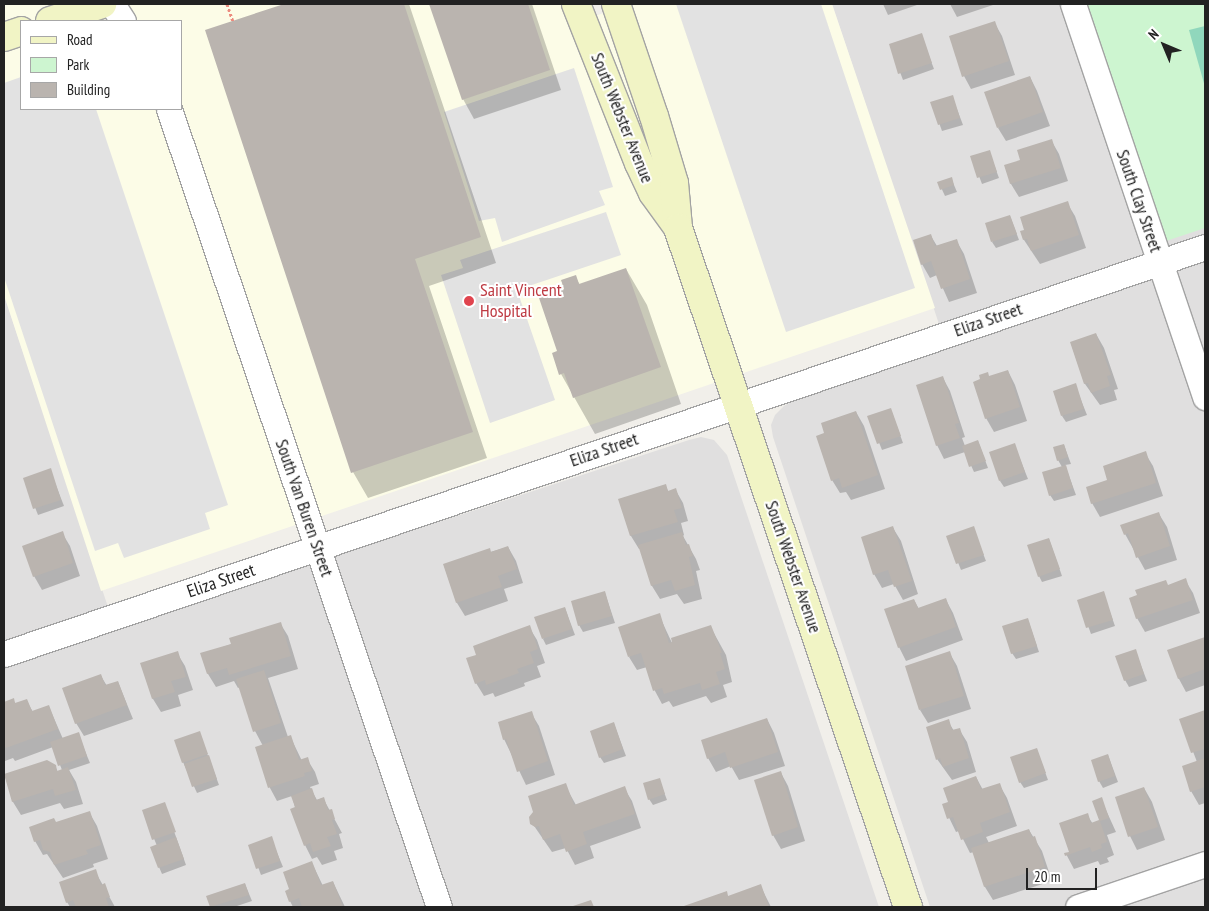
<!DOCTYPE html>
<style>
body{margin:0}
#map{position:relative;width:1209px;height:911px;overflow:hidden;background:#f1efea;font-family:"PT Sans Narrow",sans-serif}
div>[style]{position:absolute}
.residential>*{inset:0;background:#e0dfdf}
.education>*{inset:0;background:#fcfce7}
.park>*{inset:0;background:#cdf5d0}
.pitch>*{inset:0;background:#90d7bc}
.parking>*{inset:0;background:#e2e2e2}
.shadow>*{inset:0;background:#0003}
.building>*{inset:0;background:#bab4af}
.path>*{height:3px;margin-top:-1.5px;transform-origin:0;background:repeating-linear-gradient(90deg,#ec8b7f 0 2.5px,transparent 0 5px)}
.roads{filter:drop-shadow(1px 0 #a3a3a3) drop-shadow(-1px 0 #a3a3a3) drop-shadow(0 1px #a3a3a3) drop-shadow(0 -1px #a3a3a3)}
.street>*{height:25px;margin:-12.5px;padding:0 12.5px;transform-origin:12.5px;border-radius:12.5px;background:#fff}
.secondary>*{height:28px;margin:-14px;padding:0 14px;transform-origin:14px;border-radius:14px;background:#f1f4c5}
.dots>*{width:14px;height:14px;translate:-50% -50%;box-sizing:border-box;border:2px solid #fff;border-radius:50%}
span{translate:-50% -50%;white-space:nowrap;text-align:center;line-height:1.15;-webkit-text-stroke:4px #fff;paint-order:stroke}
.street-label{font-size:18px;color:#222}
.health-label{font-size:18px;color:#be3a42}
.left{translate:0 -50%;text-align:left}
.frame{position:absolute;inset:0;border:5px solid #222;pointer-events:none}
.legend{position:absolute;left:20px;top:20px;width:162px;height:90px;box-sizing:border-box;background:#fff;border:1px solid #a7a7a7;margin:0;padding:6px 9px;list-style:none;font-size:15px;color:#222}
.legend li{display:flex;align-items:center;gap:10px;height:25px}
.legend b{width:25px;border:1px solid #a7a7a7}
.north{position:absolute;left:1139px;top:20px;width:50px;height:50px;-webkit-text-stroke:4px #fff;paint-order:stroke;rotate:315deg;font-size:14px;font-weight:700;line-height:20px;text-align:center;color:#222}
.north::after{content:'';display:block;margin:auto;width:18px;height:22px;background:#222;clip-path:polygon(50% 0,100% 100%,50% 72%,0 100%)}
.scale{position:absolute;left:1026px;top:868px;width:71px;height:22px;box-sizing:border-box;border:2px solid #222;border-top:0;padding-left:6px;font-size:15px;line-height:18px;white-space:nowrap;color:#222;-webkit-text-stroke:4px #fff;paint-order:stroke}
</style>
<div id="map">
<div class="residential">
<div style="clip-path:polygon(832px 4px,1205px 4px,1205px 907px,930px 907px,773px 437px,771px 425px,775px 415px,784px 406px,800px 397px,947px 348px)"></div>
<div style="clip-path:polygon(4px 295px,115px 628px,689px 440px,701px 437px,714px 440px,727px 455px,879px 907px,4px 907px)"></div>
</div>
<div class="education">
<div style="clip-path:polygon(evenodd,4px 4px,561px 4px,569px 25px,630px 4px,832px 4px,935px 308px,101px 591px,4px 295px,4px 4px,21px 21px,181px 21px,181px 109px,21px 109px,21px 21px)"></div>
</div>
<div class="park">
<div style="clip-path:polygon(1086px 4px,1205px 4px,1205px 228px,1166px 241px)"></div>
</div>
<div class="pitch">
<div style="clip-path:polygon(1205px 26px,1205px 87px,1189px 30px)"></div>
</div>
<div class="parking">
<div style="clip-path:polygon(676px 4px,821px 4px,915px 288px,786px 332px)"></div>
<div style="clip-path:polygon(574px 68px,613px 187px,599px 191px,605px 205px,502px 242px,495px 218px,479px 221px,444px 112px)"></div>
<div style="clip-path:polygon(21px 77px,21px 109px,96px 109px,228px 505px,205px 513px,210px 529px,124px 558px,118px 543px,95px 551px,4px 277px,4px 83px)"></div>
<div style="clip-path:polygon(606px 212px,621px 255px,517px 290px,555px 400px,490px 423px,441px 275px,463px 268px,460px 260px)"></div>
</div>
<div class="shadow">
<div style="clip-path:polygon(288px 4px,409px 4px,496px 263px,429px 286px,487px 458px,368px 498px,353px 472px,206px 31px)"></div>
<div style="clip-path:polygon(431px 4px,532px 4px,561px 90px,474px 119px,463px 99px)"></div>
<div style="clip-path:polygon(883px 4px,916px 4px,917px 5px,888px 15px)"></div>
<div style="clip-path:polygon(950px 4px,996px 4px,957px 17px)"></div>
<div style="clip-path:polygon(994px 22px,1002px 36px,1015px 75px,971px 89px,964px 76px)"></div>
<div style="clip-path:polygon(921px 35px,934px 69px,903px 80px,890px 45px)"></div>
<div style="clip-path:polygon(1030px 77px,1037px 91px,1050px 126px,1006px 141px,998px 128px)"></div>
<div style="clip-path:polygon(952px 96px,963px 125px,942px 131px,932px 103px)"></div>
<div style="clip-path:polygon(1051px 140px,1059px 154px,1068px 181px,1019px 197px,1011px 184px,1005px 166px,1022px 160px)"></div>
<div style="clip-path:polygon(989px 151px,999px 178px,982px 184px,972px 157px)"></div>
<div style="clip-path:polygon(951px 178px,957px 192px,945px 196px,939px 183px)"></div>
<div style="clip-path:polygon(1067px 203px,1075px 216px,1086px 248px,1040px 264px,1024px 240px,1025px 230px)"></div>
<div style="clip-path:polygon(1010px 216px,1019px 240px,996px 248px,992px 242px)"></div>
<div style="clip-path:polygon(931px 236px,937px 246px,956px 240px,964px 254px,977px 293px,949px 302px,937px 275px,930px 278px,922px 264px)"></div>
<div style="clip-path:polygon(626px 269px,647px 305px,681px 404px,595px 434px,561px 374px,559px 352px,566px 290px,575px 276px,580px 285px)"></div>
<div style="clip-path:polygon(1096px 334px,1104px 348px,1118px 389px,1114px 390px,1117px 400px,1100px 405px,1085px 384px,1071px 343px)"></div>
<div style="clip-path:polygon(1008px 371px,1015px 385px,1027px 421px,994px 432px,986px 418px,982px 380px)"></div>
<div style="clip-path:polygon(943px 378px,950px 391px,965px 437px,962px 438px,965px 446px,978px 441px,988px 468px,974px 472px,965px 452px,944px 459px,937px 445px)"></div>
<div style="clip-path:polygon(1075px 385px,1087px 415px,1066px 422px,1062px 416px)"></div>
<div style="clip-path:polygon(891px 410px,903px 443px,882px 450px,869px 417px)"></div>
<div style="clip-path:polygon(856px 412px,864px 426px,885px 489px,851px 500px,846px 492px,840px 493px,832px 480px,826px 434px)"></div>
<div style="clip-path:polygon(1014px 444px,1028px 479px,1004px 487px,1000px 481px)"></div>
<div style="clip-path:polygon(1064px 445px,1071px 464px,1065px 465px,1076px 495px,1054px 501px,1050px 495px,1062px 467px,1058px 460px)"></div>
<div style="clip-path:polygon(1145px 453px,1153px 466px,1163px 496px,1100px 517px,1092px 503px,1109px 481px)"></div>
<div style="clip-path:polygon(50px 470px,64px 506px,38px 515px,24px 479px)"></div>
<div style="clip-path:polygon(665px 486px,669px 492px,675px 489px,683px 503px,688px 521px,681px 523px,684px 535px,683px 536px,696px 559px,700px 570px,696px 571px,702px 599px,684px 604px,677px 594px,660px 599px,652px 586px,641px 549px,639px 549px,631px 536px,620px 500px)"></div>
<div style="clip-path:polygon(1159px 514px,1167px 527px,1177px 560px,1145px 570px,1125px 534px)"></div>
<div style="clip-path:polygon(893px 528px,901px 541px,918px 594px,903px 600px,894px 584px,882px 588px,874px 574px)"></div>
<div style="clip-path:polygon(973px 528px,986px 561px,961px 570px,948px 537px)"></div>
<div style="clip-path:polygon(62px 533px,70px 546px,80px 576px,42px 590px,34px 576px)"></div>
<div style="clip-path:polygon(1049px 539px,1062px 576px,1042px 582px,1039px 576px)"></div>
<div style="clip-path:polygon(508px 547px,516px 561px,523px 583px,504px 589px,508px 601px,465px 616px,457px 603px,444px 565px)"></div>
<div style="clip-path:polygon(1185px 580px,1193px 593px,1200px 613px,1145px 632px,1137px 618px,1138px 596px)"></div>
<div style="clip-path:polygon(605px 593px,615px 623px,583px 632px,579px 625px)"></div>
<div style="clip-path:polygon(1103px 593px,1115px 626px,1091px 634px,1079px 601px)"></div>
<div style="clip-path:polygon(914px 600px,919px 609px,946px 600px,953px 613px,963px 640px,906px 661px,899px 647px)"></div>
<div style="clip-path:polygon(565px 608px,575px 635px,546px 645px,543px 639px)"></div>
<div style="clip-path:polygon(659px 615px,672px 643px,710px 626px,726px 655px,732px 682px,723px 685px,727px 697px,711px 703px,706px 696px,673px 707px,669px 701px,662px 704px,655px 691px,647px 667px,637px 670px,629px 657px)"></div>
<div style="clip-path:polygon(1028px 620px,1039px 652px,1016px 659px,1012px 653px)"></div>
<div style="clip-path:polygon(280px 623px,288px 636px,298px 669px,268px 678px,288px 737px,290px 736px,302px 761px,307px 759px,315px 772px,319px 784px,310px 787px,312px 791px,317px 800px,323px 798px,342px 833px,339px 834px,343px 848px,334px 851px,337px 860px,322px 865px,317px 857px,312px 859px,305px 845px,292px 796px,277px 801px,270px 788px,256px 748px,263px 746px,255px 731px,240px 687px,238px 688px,234px 681px,216px 687px,208px 674px,202px 654px,232px 644px)"></div>
<div style="clip-path:polygon(529px 627px,537px 640px,545px 663px,537px 666px,541px 677px,524px 683px,525px 686px,495px 697px,493px 693px,484px 696px,476px 683px,477px 656px)"></div>
<div style="clip-path:polygon(1205px 638px,1205px 685px,1186px 692px,1179px 679px,1169px 651px)"></div>
<div style="clip-path:polygon(1135px 650px,1147px 681px,1129px 687px,1125px 680px)"></div>
<div style="clip-path:polygon(949px 652px,957px 666px,971px 709px,928px 723px,920px 710px)"></div>
<div style="clip-path:polygon(177px 653px,185px 666px,193px 690px,178px 695px,181px 706px,161px 712px,153px 699px,142px 664px)"></div>
<div style="clip-path:polygon(101px 676px,107px 686px,118px 682px,133px 719px,84px 736px,76px 723px)"></div>
<div style="clip-path:polygon(13px 700px,16px 704px,26px 700px,33px 712px,49px 707px,63px 739px,78px 734px,90px 763px,69px 770px,76px 782px,83px 804px,64px 809px,60px 803px,21px 815px,13px 802px,5px 776px,55px 766px,58px 772px,62px 770px,53px 747px,15px 761px,13px 758px,5px 761px,4px 703px)"></div>
<div style="clip-path:polygon(1205px 711px,1205px 803px,1199px 805px,1191px 791px,1197px 762px,1181px 720px)"></div>
<div style="clip-path:polygon(531px 713px,539px 726px,555px 775px,526px 785px,504px 739px)"></div>
<div style="clip-path:polygon(767px 719px,774px 733px,785px 766px,739px 780px,731px 766px,716px 772px,708px 758px)"></div>
<div style="clip-path:polygon(948px 721px,954px 731px,959px 729px,967px 742px,976px 772px,952px 780px,937px 759px)"></div>
<div style="clip-path:polygon(614px 724px,626px 756px,604px 763px,600px 757px)"></div>
<div style="clip-path:polygon(199px 732px,219px 785px,197px 793px,183px 762px)"></div>
<div style="clip-path:polygon(1037px 750px,1048px 780px,1024px 788px,1020px 782px)"></div>
<div style="clip-path:polygon(1108px 755px,1118px 782px,1103px 788px,1099px 781px)"></div>
<div style="clip-path:polygon(781px 773px,788px 786px,805px 841px,781px 849px,773px 835px)"></div>
<div style="clip-path:polygon(976px 777px,983px 790px,999px 784px,1007px 798px,1017px 826px,986px 837px,989px 843px,1029px 830px,1042px 851px,1052px 881px,993px 900px,985px 887px,974px 852px,970px 853px,959px 831px,956px 832px,943px 805px,950px 803px)"></div>
<div style="clip-path:polygon(659px 779px,667px 800px,653px 805px,649px 799px)"></div>
<div style="clip-path:polygon(565px 785px,576px 805px,624px 788px,632px 801px,641px 828px,590px 846px,594px 858px,575px 865px,566px 848px,552px 852px,530px 820px)"></div>
<div style="clip-path:polygon(1144px 788px,1152px 802px,1165px 840px,1137px 850px,1130px 836px)"></div>
<div style="clip-path:polygon(1101px 799px,1116px 832px,1107px 835px,1114px 855px,1107px 858px,1109px 862px,1100px 865px,1098px 861px,1074px 869px,1066px 854px,1071px 853px,1087px 815px,1093px 824px,1100px 821px,1094px 802px)"></div>
<div style="clip-path:polygon(164px 803px,186px 865px,162px 874px,159px 867px,157px 846px,143px 811px)"></div>
<div style="clip-path:polygon(89px 812px,97px 826px,108px 859px,93px 864px,94px 867px,63px 878px,47px 854px,43px 855px,35px 841px,56px 823px)"></div>
<div style="clip-path:polygon(271px 838px,283px 867px,261px 875px,250px 845px)"></div>
<div style="clip-path:polygon(312px 863px,323px 886px,333px 882px,345px 907px,293px 907px,290px 901px)"></div>
<div style="clip-path:polygon(95px 871px,115px 907px,70px 907px,67px 902px)"></div>
<div style="clip-path:polygon(245px 884px,252px 901px,234px 907px,211px 907px,208px 897px)"></div>
<div style="clip-path:polygon(760px 885px,771px 907px,684px 907px,726px 892px,728px 897px)"></div>
</div>
<div class="building">
<div style="clip-path:polygon(284px 4px,404px 4px,481px 237px,415px 259px,473px 432px,351px 473px,205px 30px)"></div>
<div style="clip-path:polygon(429px 4px,528px 4px,550px 70px,462px 100px)"></div>
<div style="clip-path:polygon(995px 21px,1009px 61px,962px 77px,949px 36px)"></div>
<div style="clip-path:polygon(922px 33px,932px 63px,898px 74px,889px 44px)"></div>
<div style="clip-path:polygon(1030px 76px,1043px 112px,997px 128px,984px 92px)"></div>
<div style="clip-path:polygon(953px 95px,960px 118px,938px 125px,930px 102px)"></div>
<div style="clip-path:polygon(1052px 139px,1061px 168px,1010px 184px,1004px 165px,1020px 160px,1017px 150px)"></div>
<div style="clip-path:polygon(990px 150px,997px 172px,977px 178px,970px 156px)"></div>
<div style="clip-path:polygon(952px 177px,954px 185px,940px 190px,937px 182px)"></div>
<div style="clip-path:polygon(1068px 201px,1079px 235px,1031px 251px,1027px 239px,1023px 240px,1020px 231px,1024px 230px,1020px 217px)"></div>
<div style="clip-path:polygon(1010px 215px,1017px 234px,991px 242px,985px 223px)"></div>
<div style="clip-path:polygon(931px 234px,935px 246px,957px 239px,970px 279px,941px 289px,931px 261px,921px 265px,913px 240px)"></div>
<div style="clip-path:polygon(626px 268px,661px 367px,573px 398px,564px 373px,559px 375px,552px 353px,557px 351px,539px 298px,564px 289px,561px 280px,576px 275px,579px 284px)"></div>
<div style="clip-path:polygon(1096px 333px,1111px 375px,1107px 376px,1110px 386px,1091px 393px,1088px 383px,1084px 384px,1070px 342px)"></div>
<div style="clip-path:polygon(1008px 370px,1020px 407px,985px 419px,973px 382px,980px 379px,979px 375px,988px 372px,989px 376px)"></div>
<div style="clip-path:polygon(943px 376px,959px 423px,955px 424px,960px 438px,936px 446px,916px 385px)"></div>
<div style="clip-path:polygon(1076px 383px,1084px 409px,1061px 416px,1053px 391px)"></div>
<div style="clip-path:polygon(891px 408px,901px 436px,877px 444px,867px 416px)"></div>
<div style="clip-path:polygon(856px 411px,878px 475px,842px 488px,839px 478px,831px 481px,816px 436px,824px 433px,821px 423px)"></div>
<div style="clip-path:polygon(978px 440px,986px 461px,969px 467px,962px 446px)"></div>
<div style="clip-path:polygon(1015px 443px,1025px 472px,999px 481px,989px 452px)"></div>
<div style="clip-path:polygon(1064px 444px,1068px 457px,1057px 461px,1053px 447px)"></div>
<div style="clip-path:polygon(1146px 451px,1156px 483px,1091px 504px,1086px 487px,1107px 480px,1103px 466px)"></div>
<div style="clip-path:polygon(1066px 465px,1073px 488px,1049px 496px,1042px 472px)"></div>
<div style="clip-path:polygon(51px 468px,61px 500px,33px 509px,23px 478px)"></div>
<div style="clip-path:polygon(666px 484px,668px 491px,676px 488px,682px 508px,674px 510px,678px 522px,630px 536px,618px 499px)"></div>
<div style="clip-path:polygon(1159px 512px,1170px 546px,1136px 558px,1128px 533px,1124px 535px,1120px 525px)"></div>
<div style="clip-path:polygon(893px 526px,912px 581px,894px 587px,888px 570px,873px 575px,861px 537px)"></div>
<div style="clip-path:polygon(974px 526px,984px 555px,956px 564px,946px 536px)"></div>
<div style="clip-path:polygon(63px 531px,73px 563px,33px 577px,22px 546px)"></div>
<div style="clip-path:polygon(682px 532px,686px 545px,689px 544px,693px 556px,689px 557px,695px 585px,675px 591px,671px 580px,651px 586px,638px 545px)"></div>
<div style="clip-path:polygon(1049px 538px,1060px 569px,1038px 577px,1027px 545px)"></div>
<div style="clip-path:polygon(508px 546px,517px 569px,498px 576px,502px 587px,456px 603px,443px 564px,490px 548px,491px 552px)"></div>
<div style="clip-path:polygon(1186px 578px,1193px 600px,1136px 619px,1129px 598px,1137px 595px,1135px 590px,1166px 580px,1168px 585px)"></div>
<div style="clip-path:polygon(605px 591px,612px 616px,578px 626px,571px 601px)"></div>
<div style="clip-path:polygon(1104px 591px,1113px 620px,1086px 628px,1077px 600px)"></div>
<div style="clip-path:polygon(946px 598px,956px 627px,898px 648px,884px 609px,914px 599px,918px 608px)"></div>
<div style="clip-path:polygon(565px 607px,572px 629px,542px 639px,534px 617px)"></div>
<div style="clip-path:polygon(660px 613px,669px 643px,672px 642px,671px 638px,711px 625px,722px 653px,720px 653px,725px 669px,716px 672px,720px 684px,702px 690px,700px 683px,664px 694px,662px 688px,653px 691px,641px 653px,628px 657px,618px 627px)"></div>
<div style="clip-path:polygon(1028px 618px,1037px 646px,1011px 654px,1002px 626px)"></div>
<div style="clip-path:polygon(281px 622px,291px 656px,229px 675px,227px 668px,207px 674px,200px 653px,231px 644px,229px 638px)"></div>
<div style="clip-path:polygon(530px 625px,538px 649px,530px 652px,534px 663px,517px 669px,519px 673px,486px 685px,485px 680px,475px 684px,466px 658px,476px 655px,473px 646px)"></div>
<div style="clip-path:polygon(1205px 637px,1205px 669px,1178px 679px,1167px 650px)"></div>
<div style="clip-path:polygon(1136px 649px,1144px 674px,1124px 681px,1115px 656px)"></div>
<div style="clip-path:polygon(178px 651px,186px 677px,171px 681px,175px 692px,152px 699px,140px 663px)"></div>
<div style="clip-path:polygon(950px 651px,964px 696px,919px 710px,905px 666px)"></div>
<div style="clip-path:polygon(264px 670px,281px 723px,253px 732px,236px 679px)"></div>
<div style="clip-path:polygon(101px 674px,105px 685px,118px 681px,127px 705px,75px 724px,62px 688px)"></div>
<div style="clip-path:polygon(14px 698px,15px 703px,27px 699px,32px 711px,49px 705px,58px 729px,6px 748px,4px 746px,4px 702px)"></div>
<div style="clip-path:polygon(1205px 710px,1205px 749px,1191px 753px,1179px 719px)"></div>
<div style="clip-path:polygon(532px 711px,548px 761px,517px 772px,506px 739px,503px 740px,498px 722px)"></div>
<div style="clip-path:polygon(767px 718px,778px 752px,730px 768px,725px 752px,707px 759px,701px 740px)"></div>
<div style="clip-path:polygon(949px 719px,952px 730px,960px 728px,969px 758px,943px 767px,940px 758px,936px 760px,926px 727px)"></div>
<div style="clip-path:polygon(614px 722px,623px 749px,599px 758px,590px 731px)"></div>
<div style="clip-path:polygon(200px 731px,208px 754px,182px 763px,174px 740px)"></div>
<div style="clip-path:polygon(79px 732px,87px 756px,58px 766px,50px 742px)"></div>
<div style="clip-path:polygon(291px 735px,299px 760px,308px 757px,312px 771px,304px 773px,305px 776px,268px 788px,255px 747px)"></div>
<div style="clip-path:polygon(1037px 748px,1046px 773px,1019px 783px,1010px 757px)"></div>
<div style="clip-path:polygon(1108px 754px,1115px 776px,1098px 782px,1091px 760px)"></div>
<div style="clip-path:polygon(209px 755px,217px 779px,192px 787px,184px 764px)"></div>
<div style="clip-path:polygon(1205px 758px,1205px 787px,1190px 792px,1182px 766px)"></div>
<div style="clip-path:polygon(47px 760px,56px 765px,57px 771px,68px 767px,76px 790px,55px 796px,53px 789px,12px 802px,4px 774px)"></div>
<div style="clip-path:polygon(781px 771px,798px 827px,772px 836px,754px 780px)"></div>
<div style="clip-path:polygon(976px 776px,981px 789px,1000px 783px,1010px 812px,980px 823px,983px 832px,961px 840px,953px 817px,947px 819px,942px 804px,948px 802px,943px 788px)"></div>
<div style="clip-path:polygon(660px 778px,665px 794px,648px 800px,643px 783px)"></div>
<div style="clip-path:polygon(566px 783px,574px 805px,625px 786px,635px 814px,583px 832px,587px 844px,566px 852px,560px 834px,543px 840px,539px 826px,535px 827px,530px 824px,529px 817px,533px 812px,528px 796px)"></div>
<div style="clip-path:polygon(1144px 787px,1158px 827px,1128px 837px,1115px 797px)"></div>
<div style="clip-path:polygon(312px 788px,316px 800px,324px 797px,328px 810px,332px 809px,335px 819px,332px 820px,337px 834px,327px 837px,331px 846px,313px 852px,310px 843px,304px 846px,290px 809px,295px 807px,291px 796px)"></div>
<div style="clip-path:polygon(1102px 797px,1109px 818px,1100px 821px,1107px 842px,1101px 844px,1102px 848px,1092px 852px,1090px 847px,1065px 856px,1064px 853px,1069px 852px,1059px 823px,1088px 813px,1091px 823px,1099px 820px,1092px 801px)"></div>
<div style="clip-path:polygon(165px 802px,176px 832px,152px 840px,142px 810px)"></div>
<div style="clip-path:polygon(90px 811px,101px 845px,86px 850px,88px 854px,54px 865px,50px 852px,43px 850px,40px 840px,34px 842px,29px 827px,54px 818px,56px 822px)"></div>
<div style="clip-path:polygon(1029px 829px,1032px 837px,1035px 836px,1045px 867px,984px 887px,971px 848px)"></div>
<div style="clip-path:polygon(272px 836px,280px 861px,256px 869px,248px 845px)"></div>
<div style="clip-path:polygon(176px 837px,184px 859px,158px 868px,150px 847px)"></div>
<div style="clip-path:polygon(312px 861px,321px 885px,333px 881px,343px 907px,302px 907px,299px 898px,289px 902px,285px 891px,289px 889px,283px 872px)"></div>
<div style="clip-path:polygon(96px 869px,101px 885px,105px 883px,110px 897px,106px 898px,109px 907px,76px 907px,73px 900px,66px 903px,59px 882px)"></div>
<div style="clip-path:polygon(245px 883px,249px 895px,210px 907px,206px 896px)"></div>
<div style="clip-path:polygon(761px 884px,769px 907px,681px 907px,727px 891px,728px 896px)"></div>
<div style="clip-path:polygon(591px 900px,594px 907px,570px 907px)"></div>
</div>
<div class="path">
<div style="left:227px;top:4px;width:18px;rotate:71deg"></div>
</div>
<div class="roads">
<div class="street">
<div style="left:112px;top:4px;width:20px;rotate:57deg"></div>
<div style="left:1073px;top:4px;width:415px;rotate:71.4deg"></div>
<div style="left:169px;top:109px;width:842px;rotate:71.31deg"></div>
<div style="left:4px;top:654px;width:1268px;rotate:-18.72deg"></div>
<div style="left:1078px;top:907px;width:134px;rotate:-18.7deg"></div>
</div>
<div class="secondary">
<div style="left:576px;top:4px;width:171px;rotate:68.4deg"></div>
<div style="left:639px;top:163px;width:33px;rotate:65deg"></div>
<div style="left:653px;top:193px;width:41px;rotate:54deg"></div>
<div style="left:616px;top:4px;width:118px;rotate:71.3deg"></div>
<div style="left:654px;top:116px;width:70px;rotate:73.4deg"></div>
<div style="left:674px;top:183px;width:45px;rotate:84.9deg"></div>
<div style="left:678px;top:228px;width:717px;rotate:71.29deg"></div>
<div style="left:50px;top:21px;width:55px;rotate:-18.1deg"></div>
<div style="left:4px;top:37px;width:18px;rotate:-19deg"></div>
</div>
</div>
<div class="dots">
<div style="left:469px;top:301px;background:#e0444e"></div>
</div>
<div class="street-label">
<span style="left:622px;top:118px;rotate:68deg">South Webster Avenue</span>
<span style="left:1139px;top:201px;rotate:71deg">South Clay Street</span>
<span style="left:988px;top:320px;rotate:-19deg">Eliza Street</span>
<span style="left:604px;top:450px;rotate:-19deg">Eliza Street</span>
<span style="left:304px;top:508px;rotate:71deg">South Van Buren Street</span>
<span style="left:793px;top:567px;rotate:71deg">South Webster Avenue</span>
<span style="left:221px;top:581px;rotate:-19deg">Eliza Street</span>
</div>
<div class="health-label">
<span class="left" style="left:480px;top:301px">Saint Vincent<br>Hospital</span>
</div>
<div class="frame"></div>
<ul class="legend">
<li><b style="height:6px;background:#f1f4c5"></b>Road</li>
<li><b style="height:14px;background:#cdf5d0"></b>Park</li>
<li><b style="height:14px;background:#bab4af"></b>Building</li>
</ul>
<div class="north">N</div>
<div class="scale">20 m</div>
</div>
